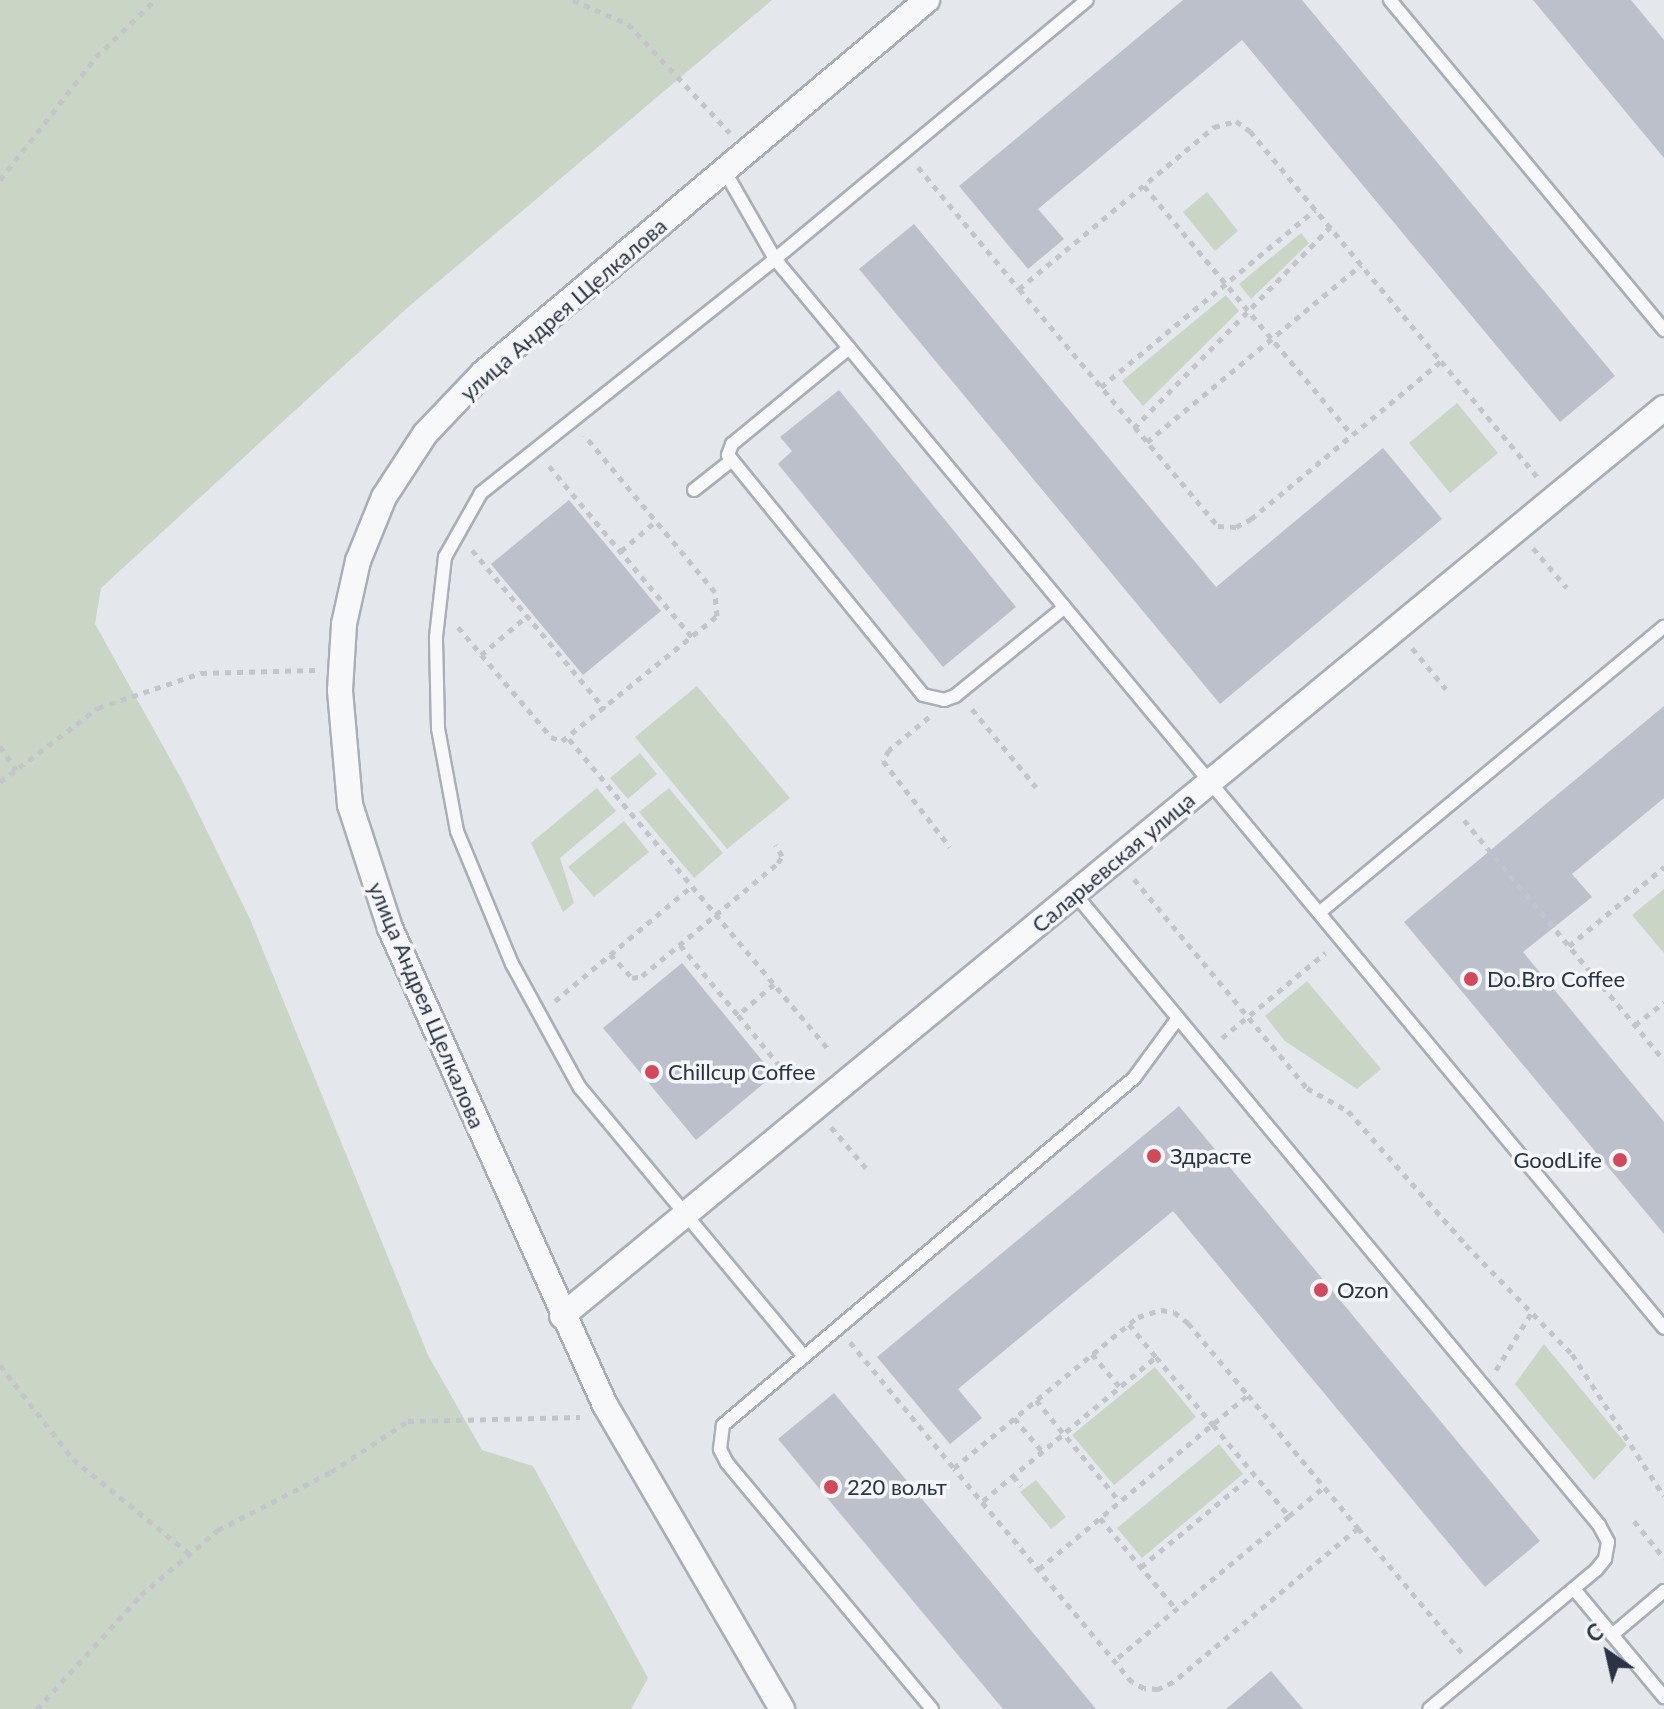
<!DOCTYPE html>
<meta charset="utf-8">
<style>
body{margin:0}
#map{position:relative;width:1664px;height:1709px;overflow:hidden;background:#e4e7ec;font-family:Lato,sans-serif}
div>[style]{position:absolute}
.green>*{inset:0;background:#c9d6c5}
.building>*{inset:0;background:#bbc0ca}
.path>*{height:5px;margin-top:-2.5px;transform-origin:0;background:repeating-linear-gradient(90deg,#c2c5cb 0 6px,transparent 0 12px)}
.roads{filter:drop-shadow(2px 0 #a9aeb7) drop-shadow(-2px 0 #a9aeb7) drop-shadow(0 2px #a9aeb7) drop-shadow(0 -2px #a9aeb7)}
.lane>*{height:12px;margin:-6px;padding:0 6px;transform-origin:6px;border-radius:6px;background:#f7f8fa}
.street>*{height:24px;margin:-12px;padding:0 12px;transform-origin:12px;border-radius:12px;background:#f7f8fa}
.dots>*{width:22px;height:22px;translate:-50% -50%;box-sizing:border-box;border:4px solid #f4f6f9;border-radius:50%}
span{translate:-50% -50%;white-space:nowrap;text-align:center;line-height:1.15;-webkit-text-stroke:7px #f4f6f9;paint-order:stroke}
.street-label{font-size:22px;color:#2b3445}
.poi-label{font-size:22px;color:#2b3445}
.left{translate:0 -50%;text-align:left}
.right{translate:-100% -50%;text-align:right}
.north{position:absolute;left:1568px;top:1613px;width:80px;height:80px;-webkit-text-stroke:6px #f4f6f9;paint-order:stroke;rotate:326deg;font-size:22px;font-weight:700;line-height:32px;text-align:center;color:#2b3445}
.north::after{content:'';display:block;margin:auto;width:28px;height:36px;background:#2b3445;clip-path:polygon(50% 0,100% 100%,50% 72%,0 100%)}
</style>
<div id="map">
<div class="green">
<div style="clip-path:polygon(0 0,772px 0,406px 309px,101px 588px,95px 624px,182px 780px,250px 919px,428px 1355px,482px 1450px,533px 1466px,648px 1678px,631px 1709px,0 1709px)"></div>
<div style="clip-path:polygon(1207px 192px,1238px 231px,1215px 251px,1183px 212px)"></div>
<div style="clip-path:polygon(1301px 233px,1309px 243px,1251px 299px,1239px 284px)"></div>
<div style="clip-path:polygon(1226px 295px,1239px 311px,1143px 406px,1122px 381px)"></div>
<div style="clip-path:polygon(1457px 403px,1498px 453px,1450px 493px,1409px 443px)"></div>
<div style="clip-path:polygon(697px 686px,790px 798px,727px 849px,635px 737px)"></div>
<div style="clip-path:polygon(640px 753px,657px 774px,628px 799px,610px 778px)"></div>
<div style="clip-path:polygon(597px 788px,616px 811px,560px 858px,574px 903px,563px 912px,531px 843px)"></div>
<div style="clip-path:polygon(669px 788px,723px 853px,694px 878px,639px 812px)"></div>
<div style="clip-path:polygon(624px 821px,649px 852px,594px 897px,568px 867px)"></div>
<div style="clip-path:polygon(1664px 889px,1664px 953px,1632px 915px)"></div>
<div style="clip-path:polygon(1307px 981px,1381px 1069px,1357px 1089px,1285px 1041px,1265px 1016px)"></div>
<div style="clip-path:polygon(1544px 1344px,1627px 1445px,1594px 1480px,1515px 1384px)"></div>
<div style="clip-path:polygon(1155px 1367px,1196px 1417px,1114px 1485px,1072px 1435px)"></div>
<div style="clip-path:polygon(1219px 1444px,1243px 1474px,1142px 1558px,1117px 1528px)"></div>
<div style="clip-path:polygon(1036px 1480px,1066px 1517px,1051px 1529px,1020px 1492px)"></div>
</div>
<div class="building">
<div style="clip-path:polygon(1183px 0,1302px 0,1615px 376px,1560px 422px,1242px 40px,1038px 209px,1064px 239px,1028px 269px,959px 186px)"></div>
<div style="clip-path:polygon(1533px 0,1631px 0,1664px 40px,1664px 158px)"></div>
<div style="clip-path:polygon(914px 224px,1216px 587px,1383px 448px,1442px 519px,1220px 704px,859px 269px)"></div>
<div style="clip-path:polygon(839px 390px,1016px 607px,943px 667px,778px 464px,792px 451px,780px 437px)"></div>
<div style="clip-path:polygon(569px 500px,661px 611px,583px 675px,491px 564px)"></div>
<div style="clip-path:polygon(1664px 706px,1664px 798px,1572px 874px,1592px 897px,1523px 952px,1664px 1122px,1664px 1234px,1404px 922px)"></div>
<div style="clip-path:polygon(682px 963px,774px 1075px,696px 1140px,603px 1028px)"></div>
<div style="clip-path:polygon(1179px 1106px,1540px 1541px,1485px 1587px,1173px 1211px,958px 1389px,982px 1418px,950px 1444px,877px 1357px)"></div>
<div style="clip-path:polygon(834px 1393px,1015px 1611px,1096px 1709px,1003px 1709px,778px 1439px)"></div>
<div style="clip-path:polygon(1271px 1671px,1303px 1709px,1226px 1709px)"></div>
</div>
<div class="path">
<div style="left:573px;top:0;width:60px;rotate:23.6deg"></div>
<div style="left:628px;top:24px;width:149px;rotate:46.9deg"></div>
<div style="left:918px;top:167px;width:158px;rotate:50.4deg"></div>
<div style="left:1019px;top:289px;width:254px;rotate:-39.7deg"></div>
<div style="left:1214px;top:127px;width:23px;rotate:-15deg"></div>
<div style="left:1236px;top:121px;width:17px;rotate:36deg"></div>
<div style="left:1250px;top:131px;width:299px;rotate:50.3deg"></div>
<div style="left:0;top:180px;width:156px;rotate:-52deg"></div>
<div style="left:96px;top:57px;width:82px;rotate:-44deg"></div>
<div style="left:1144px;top:186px;width:324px;rotate:50.1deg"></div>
<div style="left:1019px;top:289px;width:309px;rotate:50deg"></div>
<div style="left:1218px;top:526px;width:18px;rotate:3deg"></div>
<div style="left:1236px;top:527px;width:17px;rotate:-28deg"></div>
<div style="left:1251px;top:519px;width:247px;rotate:-39.7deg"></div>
<div style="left:1441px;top:361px;width:152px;rotate:50.3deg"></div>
<div style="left:1101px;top:387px;width:278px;rotate:-39.6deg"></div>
<div style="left:1134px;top:428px;width:281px;rotate:-45.7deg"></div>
<div style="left:1147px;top:442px;width:278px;rotate:-39.6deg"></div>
<div style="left:549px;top:466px;width:223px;rotate:50.1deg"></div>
<div style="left:1533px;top:548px;width:52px;rotate:49.6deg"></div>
<div style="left:472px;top:550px;width:207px;rotate:50.1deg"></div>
<div style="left:621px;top:551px;width:46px;rotate:-40.6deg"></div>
<div style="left:458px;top:627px;width:144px;rotate:49.8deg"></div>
<div style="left:551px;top:737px;width:12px;rotate:20deg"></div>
<div style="left:562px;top:741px;width:199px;rotate:-38.9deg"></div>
<div style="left:717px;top:616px;width:24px;rotate:-95deg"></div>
<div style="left:715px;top:592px;width:204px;rotate:-129.8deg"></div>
<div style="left:1412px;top:648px;width:53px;rotate:50.3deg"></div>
<div style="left:481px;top:655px;width:60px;rotate:-40.3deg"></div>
<div style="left:972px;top:709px;width:101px;rotate:50.6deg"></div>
<div style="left:929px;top:717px;width:52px;rotate:140.5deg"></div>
<div style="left:889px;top:750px;width:13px;rotate:119deg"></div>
<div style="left:883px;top:761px;width:109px;rotate:52.1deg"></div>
<div style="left:569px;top:739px;width:407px;rotate:50.1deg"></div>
<div style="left:0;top:746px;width:29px;rotate:56deg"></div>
<div style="left:0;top:782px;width:123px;rotate:-37.1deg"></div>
<div style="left:98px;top:708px;width:109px;rotate:-18.8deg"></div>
<div style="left:201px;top:673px;width:114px;rotate:-1.5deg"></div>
<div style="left:1464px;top:820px;width:312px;rotate:50.2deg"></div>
<div style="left:1134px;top:879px;width:271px;rotate:50.4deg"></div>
<div style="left:1307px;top:1088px;width:47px;rotate:29.3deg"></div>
<div style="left:1348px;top:1111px;width:179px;rotate:48.6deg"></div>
<div style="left:1466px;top:1245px;width:152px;rotate:45.8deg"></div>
<div style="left:1572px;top:1354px;width:169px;rotate:57.1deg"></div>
<div style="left:680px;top:945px;width:91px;rotate:50.4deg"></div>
<div style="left:1569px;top:946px;width:124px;rotate:-39.7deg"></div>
<div style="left:610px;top:954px;width:33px;rotate:47deg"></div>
<div style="left:632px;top:978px;width:10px;rotate:-11deg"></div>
<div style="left:642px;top:976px;width:177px;rotate:-39.7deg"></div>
<div style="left:778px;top:863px;width:8px;rotate:-60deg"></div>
<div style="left:782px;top:856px;width:13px;rotate:-119deg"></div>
<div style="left:774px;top:984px;width:48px;rotate:139.3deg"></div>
<div style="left:738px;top:1015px;width:87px;rotate:50.6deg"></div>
<div style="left:555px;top:1001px;width:179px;rotate:-40deg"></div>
<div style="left:1635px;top:1025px;width:37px;rotate:-38deg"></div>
<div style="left:1222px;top:1038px;width:134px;rotate:-39.5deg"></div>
<div style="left:831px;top:1127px;width:55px;rotate:49.4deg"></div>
<div style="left:1129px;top:1324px;width:43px;rotate:50.7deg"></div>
<div style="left:850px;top:1342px;width:163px;rotate:50.5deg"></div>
<div style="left:1092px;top:1354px;width:43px;rotate:49.7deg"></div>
<div style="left:0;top:1365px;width:119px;rotate:52.2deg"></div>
<div style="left:73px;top:1459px;width:151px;rotate:39.1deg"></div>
<div style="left:1496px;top:1370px;width:68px;rotate:-58.2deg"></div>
<div style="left:1036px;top:1400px;width:132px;rotate:50.5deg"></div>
<div style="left:1014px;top:1418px;width:43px;rotate:49.7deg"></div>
<div style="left:1013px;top:1476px;width:13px;rotate:51deg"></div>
<div style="left:983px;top:1501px;width:225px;rotate:-39.8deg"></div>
<div style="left:1156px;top:1357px;width:89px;rotate:50deg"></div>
<div style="left:1213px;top:1425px;width:119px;rotate:50.1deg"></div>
<div style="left:1289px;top:1516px;width:226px;rotate:140.4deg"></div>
<div style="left:1289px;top:1516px;width:45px;rotate:-39.6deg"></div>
<div style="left:1100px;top:1518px;width:119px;rotate:50.1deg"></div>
<div style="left:1634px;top:1521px;width:48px;rotate:51deg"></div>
<div style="left:1358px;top:1528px;width:241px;rotate:140.2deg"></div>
<div style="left:1173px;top:1682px;width:17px;rotate:155deg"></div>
<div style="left:1158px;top:1689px;width:14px;rotate:-176deg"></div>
<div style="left:1144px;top:1688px;width:13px;rotate:-153deg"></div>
<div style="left:1132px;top:1682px;width:278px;rotate:-129.8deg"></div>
<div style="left:954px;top:1468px;width:238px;rotate:-39.4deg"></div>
<div style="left:1138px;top:1317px;width:24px;rotate:-17deg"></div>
<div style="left:1161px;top:1310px;width:13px;rotate:9deg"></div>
<div style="left:1174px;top:1312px;width:18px;rotate:38deg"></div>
<div style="left:1188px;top:1323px;width:94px;rotate:50.2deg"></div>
<div style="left:1248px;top:1395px;width:173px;rotate:50.4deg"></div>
<div style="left:1358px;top:1528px;width:164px;rotate:50.2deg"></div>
<div style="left:1141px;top:1567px;width:146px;rotate:-39.5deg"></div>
<div style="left:1039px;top:1569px;width:272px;rotate:-39.8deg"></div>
<div style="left:37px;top:1709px;width:154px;rotate:-47.6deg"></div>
<div style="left:141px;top:1595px;width:101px;rotate:-40.2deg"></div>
<div style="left:218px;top:1530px;width:127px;rotate:-27.2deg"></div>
<div style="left:331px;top:1472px;width:92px;rotate:-33.5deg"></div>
<div style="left:408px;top:1421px;width:172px;rotate:-1.3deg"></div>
</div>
<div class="roads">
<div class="lane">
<div style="left:1390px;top:0;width:429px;rotate:50.3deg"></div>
<div style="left:724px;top:170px;width:103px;rotate:60.2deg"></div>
<div style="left:775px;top:259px;width:1390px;rotate:50.25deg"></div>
<div style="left:849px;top:348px;width:151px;rotate:140.6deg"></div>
<div style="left:732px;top:444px;width:12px;rotate:110deg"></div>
<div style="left:728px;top:455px;width:309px;rotate:50.9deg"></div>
<div style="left:923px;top:695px;width:22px;rotate:13deg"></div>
<div style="left:944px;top:700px;width:12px;rotate:-20deg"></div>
<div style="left:955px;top:696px;width:141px;rotate:-39deg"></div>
<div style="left:694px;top:490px;width:48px;rotate:-38.3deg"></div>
<div style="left:1075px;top:894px;width:820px;rotate:50.29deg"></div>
<div style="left:1599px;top:1525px;width:19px;rotate:62deg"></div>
<div style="left:1608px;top:1542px;width:17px;rotate:100deg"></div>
<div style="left:1605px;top:1559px;width:14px;rotate:129deg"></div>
<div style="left:1596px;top:1570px;width:217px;rotate:140.2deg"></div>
<div style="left:1319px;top:913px;width:448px;rotate:-39.7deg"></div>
<div style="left:802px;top:1354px;width:346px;rotate:-129.8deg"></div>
<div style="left:580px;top:1088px;width:141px;rotate:-118.7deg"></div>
<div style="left:512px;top:964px;width:144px;rotate:-112.5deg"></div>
<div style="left:457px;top:831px;width:105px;rotate:-100.5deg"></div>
<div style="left:438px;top:728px;width:91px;rotate:-91.3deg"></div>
<div style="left:436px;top:637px;width:81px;rotate:-83.6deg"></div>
<div style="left:445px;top:557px;width:73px;rotate:-60.6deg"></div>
<div style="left:481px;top:493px;width:376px;rotate:-38.5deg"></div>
<div style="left:775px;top:259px;width:405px;rotate:-39.7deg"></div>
<div style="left:1574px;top:1589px;width:141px;rotate:50.2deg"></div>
<div style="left:1612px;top:1635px;width:68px;rotate:-40.2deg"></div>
<div style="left:932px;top:1709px;width:320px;rotate:-129.8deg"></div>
<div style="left:727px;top:1463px;width:16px;rotate:-117deg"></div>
<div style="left:720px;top:1449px;width:24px;rotate:-83deg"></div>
<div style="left:723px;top:1425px;width:538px;rotate:-40.17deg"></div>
<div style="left:1134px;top:1078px;width:74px;rotate:-53.7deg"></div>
</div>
<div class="street">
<div style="left:562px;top:1316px;width:1428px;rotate:-39.49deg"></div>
<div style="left:782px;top:1709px;width:352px;rotate:-120.2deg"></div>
<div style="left:605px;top:1405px;width:523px;rotate:-114.26deg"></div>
<div style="left:390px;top:928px;width:129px;rotate:-108deg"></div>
<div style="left:350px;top:805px;width:115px;rotate:-95deg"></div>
<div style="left:340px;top:690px;width:66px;rotate:-86.5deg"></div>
<div style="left:344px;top:624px;width:65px;rotate:-77.5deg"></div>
<div style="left:358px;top:561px;width:69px;rotate:-67.9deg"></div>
<div style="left:384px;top:497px;width:75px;rotate:-56.9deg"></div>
<div style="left:425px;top:434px;width:84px;rotate:-46.4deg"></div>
<div style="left:483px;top:373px;width:580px;rotate:-40.03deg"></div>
</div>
</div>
<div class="dots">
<div style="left:1471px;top:979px;background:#d1495b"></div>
<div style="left:652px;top:1072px;background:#d1495b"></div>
<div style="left:1154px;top:1156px;background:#d1495b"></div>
<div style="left:1620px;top:1160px;background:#d1495b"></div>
<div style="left:1321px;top:1290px;background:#d1495b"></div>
<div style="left:831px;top:1487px;background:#d1495b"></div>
</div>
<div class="street-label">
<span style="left:563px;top:309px;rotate:-41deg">улица Андрея Щелкалова</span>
<span style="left:1113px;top:862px;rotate:-40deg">Саларьевская улица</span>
<span style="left:427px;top:1005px;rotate:67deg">улица Андрея Щелкалова</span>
</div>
<div class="poi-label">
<span class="left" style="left:1487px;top:979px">Do.Bro Coffee</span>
<span class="left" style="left:668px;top:1072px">Chillcup Coffee</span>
<span class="left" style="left:1170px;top:1156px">Здрасте</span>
<span class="right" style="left:1602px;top:1160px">GoodLife</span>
<span class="left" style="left:1337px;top:1290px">Ozon</span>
<span class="left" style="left:847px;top:1487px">220 вольт</span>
</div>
<div class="north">С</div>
</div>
